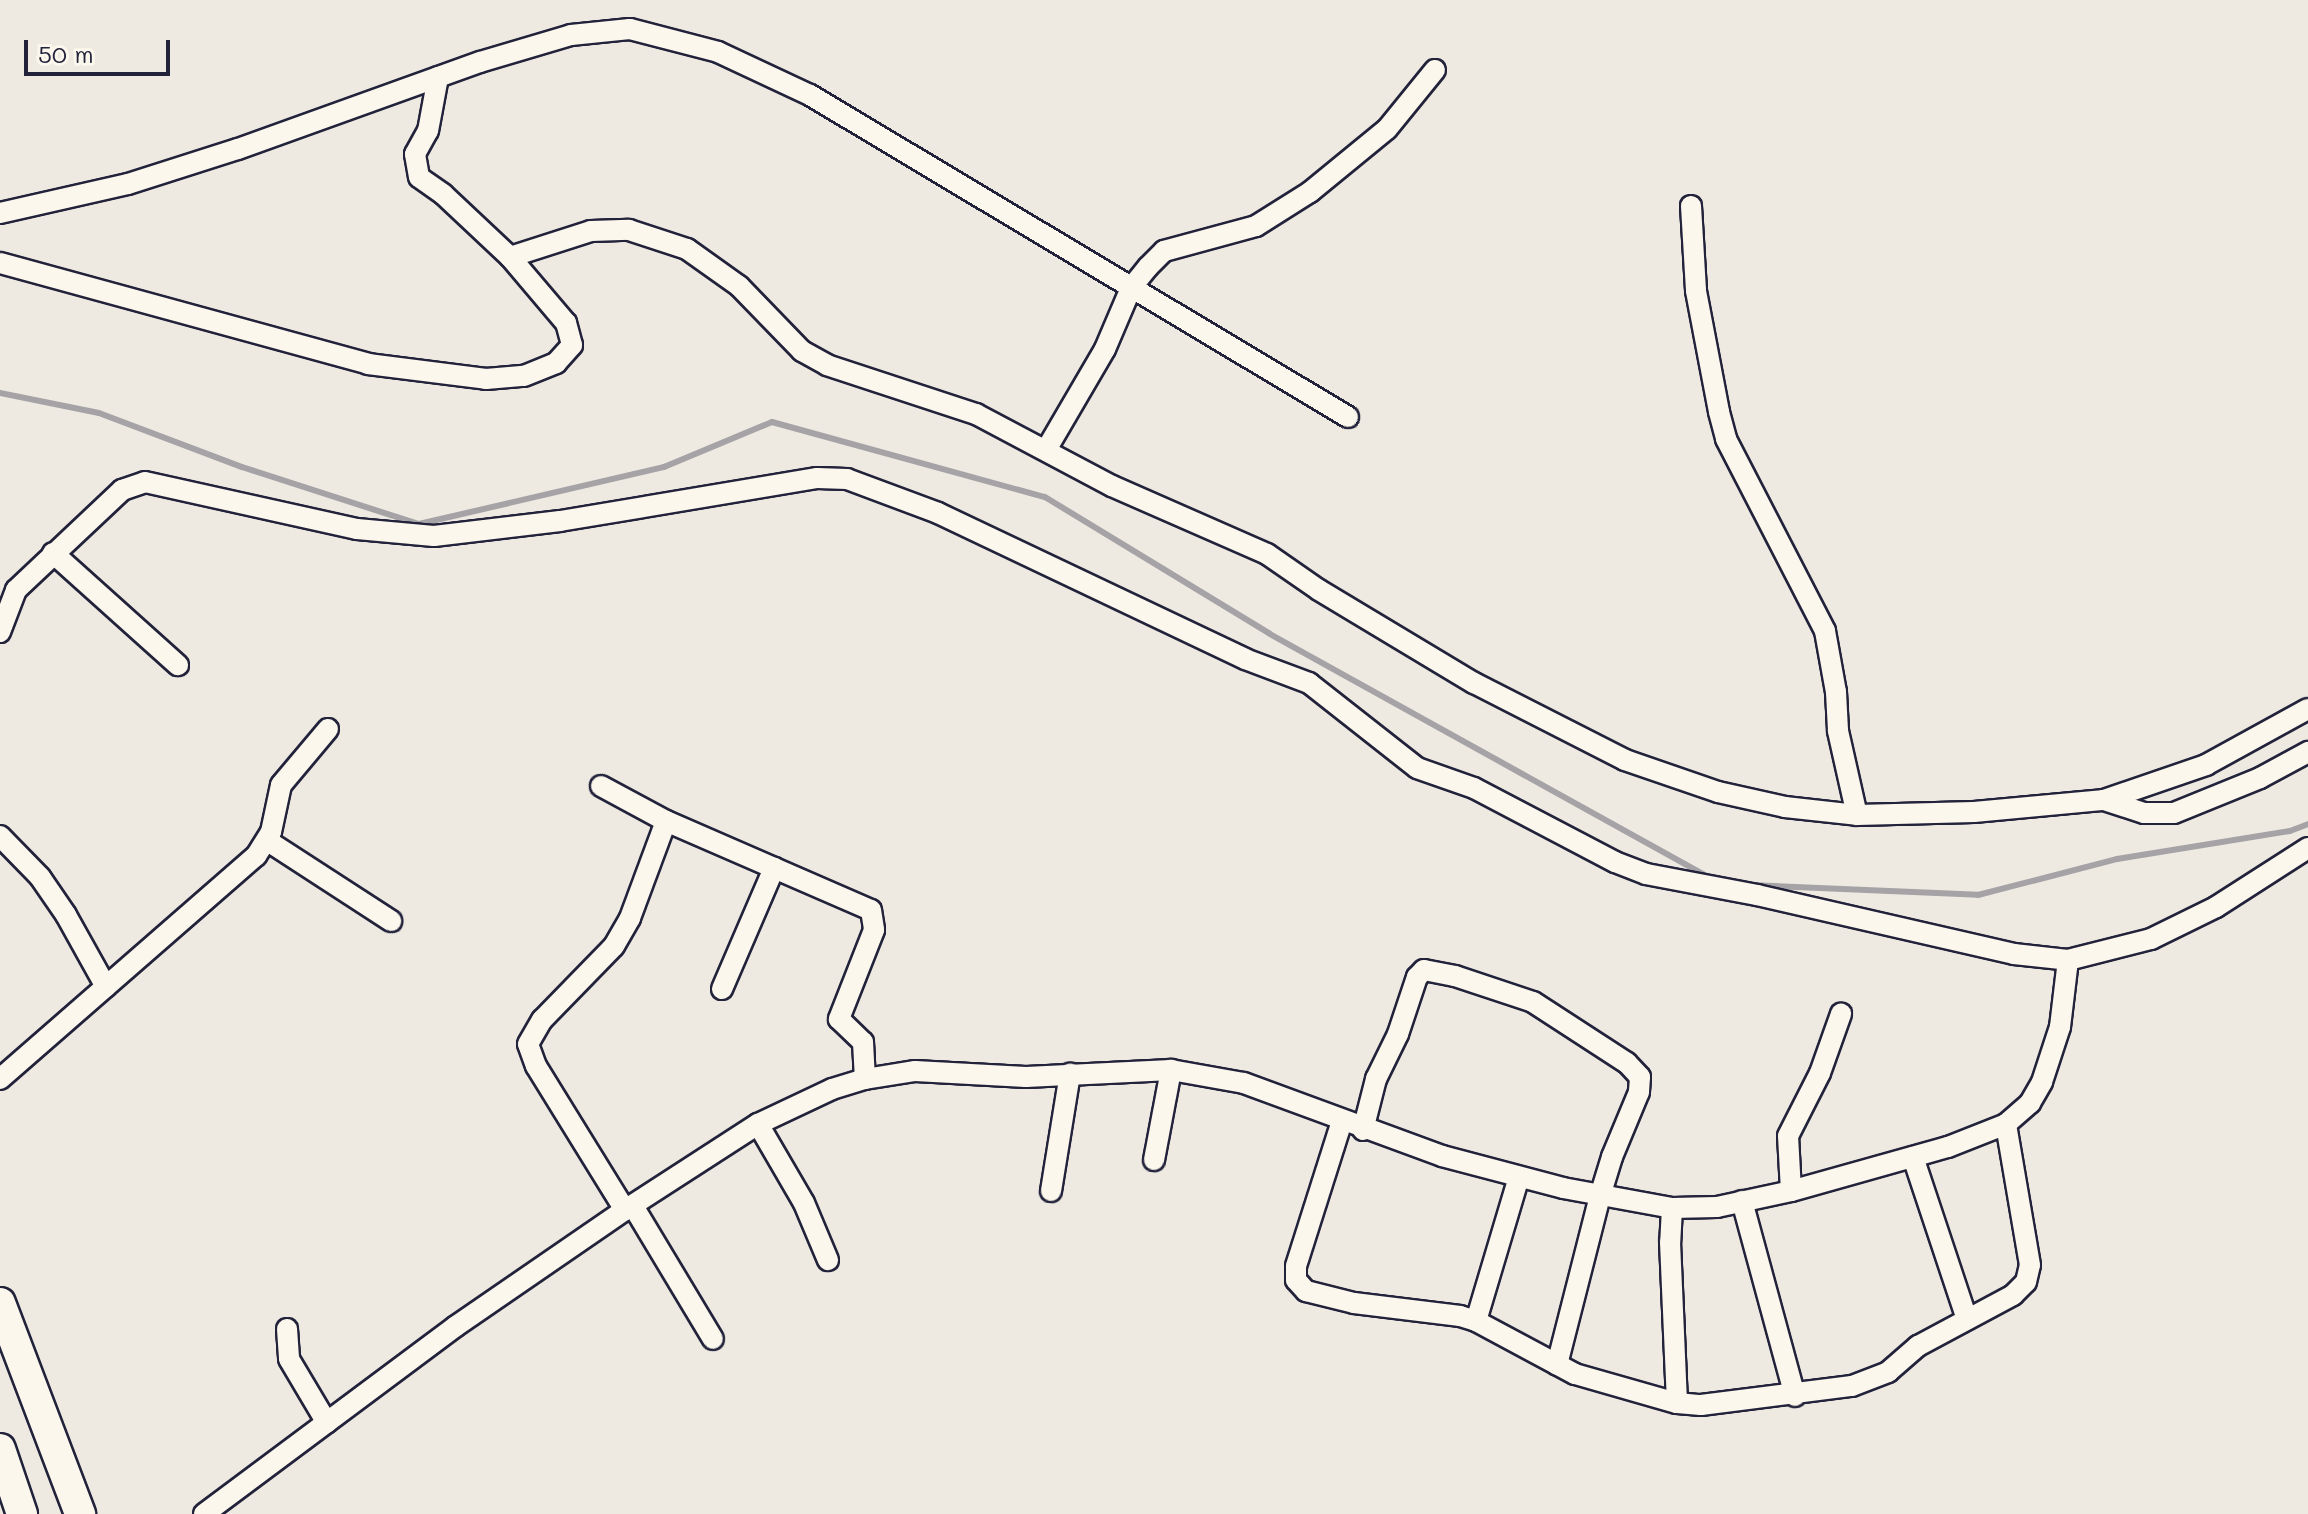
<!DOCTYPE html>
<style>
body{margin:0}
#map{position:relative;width:2308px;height:1514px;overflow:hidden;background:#eeeae2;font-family:Mali,sans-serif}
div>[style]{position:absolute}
.stream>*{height:6px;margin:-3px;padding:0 3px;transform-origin:3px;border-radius:3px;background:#a6a3a7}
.roads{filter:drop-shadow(2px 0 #22223b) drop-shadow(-2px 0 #22223b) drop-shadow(0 2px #22223b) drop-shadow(0 -2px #22223b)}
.minor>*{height:20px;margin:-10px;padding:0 10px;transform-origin:10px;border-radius:10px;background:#fbf7ec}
.highway>*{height:30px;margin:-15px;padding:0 15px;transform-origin:15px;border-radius:15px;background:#fbf7ec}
span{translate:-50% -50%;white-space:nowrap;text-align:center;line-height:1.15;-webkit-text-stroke:6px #fbf7ec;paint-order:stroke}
.scale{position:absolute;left:24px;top:40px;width:146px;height:36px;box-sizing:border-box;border:4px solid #22223b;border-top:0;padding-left:10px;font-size:24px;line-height:28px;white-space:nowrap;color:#22223b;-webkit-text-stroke:6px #fbf7ec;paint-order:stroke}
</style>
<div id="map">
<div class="stream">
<div style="left:0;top:393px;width:101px;rotate:11.4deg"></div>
<div style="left:99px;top:413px;width:153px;rotate:20.7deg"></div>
<div style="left:242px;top:467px;width:186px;rotate:17.9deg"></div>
<div style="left:419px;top:524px;width:252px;rotate:-13.1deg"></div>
<div style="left:664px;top:467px;width:117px;rotate:-22.6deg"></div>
<div style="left:772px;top:422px;width:283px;rotate:15.4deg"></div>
<div style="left:1045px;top:497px;width:263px;rotate:31.3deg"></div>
<div style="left:1270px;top:634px;width:503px;rotate:29.01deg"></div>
<div style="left:1752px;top:885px;width:226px;rotate:2.5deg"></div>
<div style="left:1978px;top:895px;width:144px;rotate:-14.5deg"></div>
<div style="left:2117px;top:859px;width:175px;rotate:-9.2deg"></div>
<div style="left:2290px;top:831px;width:19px;rotate:-21deg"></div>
</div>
<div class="roads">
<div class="minor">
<div style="left:1691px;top:206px;width:85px;rotate:86.6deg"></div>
<div style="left:1696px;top:291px;width:123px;rotate:79.2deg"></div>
<div style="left:1719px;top:412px;width:28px;rotate:75deg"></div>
<div style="left:1726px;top:439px;width:216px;rotate:62.7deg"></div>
<div style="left:1825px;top:631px;width:62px;rotate:79.8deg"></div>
<div style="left:1836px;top:692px;width:39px;rotate:87deg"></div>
<div style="left:1838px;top:731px;width:86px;rotate:77.3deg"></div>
<div style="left:0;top:213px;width:131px;rotate:-12.8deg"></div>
<div style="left:128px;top:184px;width:115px;rotate:-17.7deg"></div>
<div style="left:238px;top:149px;width:257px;rotate:-19.8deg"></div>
<div style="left:480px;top:62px;width:95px;rotate:-16.5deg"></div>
<div style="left:571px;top:35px;width:59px;rotate:-5.8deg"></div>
<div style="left:630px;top:29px;width:91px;rotate:14.6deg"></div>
<div style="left:718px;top:52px;width:102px;rotate:25.1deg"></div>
<div style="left:810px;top:95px;width:627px;rotate:30.9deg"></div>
<div style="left:510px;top:257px;width:85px;rotate:-17.8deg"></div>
<div style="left:591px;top:231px;width:38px;rotate:-2deg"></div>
<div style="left:629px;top:230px;width:61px;rotate:18.1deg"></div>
<div style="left:687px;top:249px;width:64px;rotate:35.4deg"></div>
<div style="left:739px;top:286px;width:91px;rotate:45.9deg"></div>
<div style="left:802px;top:351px;width:29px;rotate:29deg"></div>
<div style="left:827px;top:365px;width:157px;rotate:18.2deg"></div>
<div style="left:976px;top:414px;width:154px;rotate:27.9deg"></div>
<div style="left:1112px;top:486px;width:169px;rotate:23.7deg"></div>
<div style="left:1267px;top:554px;width:63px;rotate:34.7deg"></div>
<div style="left:1319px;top:590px;width:181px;rotate:31deg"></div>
<div style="left:1474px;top:683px;width:169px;rotate:27deg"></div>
<div style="left:1625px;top:760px;width:98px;rotate:19deg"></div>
<div style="left:1718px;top:792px;width:69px;rotate:12.6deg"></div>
<div style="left:1785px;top:807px;width:72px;rotate:6.3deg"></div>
<div style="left:1857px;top:815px;width:117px;rotate:-1.5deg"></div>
<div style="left:1974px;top:812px;width:131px;rotate:-5.3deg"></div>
<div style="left:2104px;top:800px;width:108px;rotate:-18.9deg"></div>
<div style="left:2206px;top:765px;width:116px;rotate:-28.8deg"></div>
<div style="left:0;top:263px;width:382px;rotate:15.3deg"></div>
<div style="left:368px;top:364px;width:119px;rotate:7.2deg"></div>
<div style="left:486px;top:379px;width:38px;rotate:-5deg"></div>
<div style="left:524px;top:376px;width:35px;rotate:-22deg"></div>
<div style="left:556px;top:363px;width:24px;rotate:-48deg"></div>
<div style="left:572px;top:345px;width:23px;rotate:-105deg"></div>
<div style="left:566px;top:323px;width:87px;rotate:-130.3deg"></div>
<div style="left:510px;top:257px;width:92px;rotate:-136.8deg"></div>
<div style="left:443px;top:194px;width:29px;rotate:-145deg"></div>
<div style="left:419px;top:177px;width:23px;rotate:-100deg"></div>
<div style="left:415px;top:154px;width:26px;rotate:-61deg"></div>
<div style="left:428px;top:131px;width:55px;rotate:-79.5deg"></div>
<div style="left:1046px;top:450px;width:117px;rotate:-59.7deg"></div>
<div style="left:1105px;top:349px;width:66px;rotate:-66.9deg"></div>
<div style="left:1131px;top:288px;width:27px;rotate:-51deg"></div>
<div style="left:1148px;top:267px;width:23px;rotate:-45deg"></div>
<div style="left:1164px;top:251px;width:95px;rotate:-15.2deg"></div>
<div style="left:1256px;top:226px;width:64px;rotate:-32.2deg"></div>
<div style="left:1310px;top:192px;width:99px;rotate:-39.3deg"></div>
<div style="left:1387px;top:129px;width:76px;rotate:-50.9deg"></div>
<div style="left:53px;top:553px;width:168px;rotate:41.9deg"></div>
<div style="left:0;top:632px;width:45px;rotate:-69.1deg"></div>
<div style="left:16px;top:590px;width:146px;rotate:-43.3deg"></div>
<div style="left:122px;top:490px;width:24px;rotate:-19deg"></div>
<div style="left:145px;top:482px;width:217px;rotate:12.5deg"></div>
<div style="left:357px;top:529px;width:77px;rotate:5.2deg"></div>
<div style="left:434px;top:536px;width:127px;rotate:-6.8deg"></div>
<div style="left:560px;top:521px;width:261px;rotate:-9.5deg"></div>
<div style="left:817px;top:478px;width:30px;rotate:2deg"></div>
<div style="left:847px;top:479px;width:97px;rotate:20.5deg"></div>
<div style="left:938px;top:513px;width:340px;rotate:25.4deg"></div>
<div style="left:1245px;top:659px;width:68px;rotate:20.6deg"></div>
<div style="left:1309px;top:683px;width:137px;rotate:38.2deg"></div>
<div style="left:1417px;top:768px;width:60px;rotate:19.3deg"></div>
<div style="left:1474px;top:788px;width:159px;rotate:27.7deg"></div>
<div style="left:1615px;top:862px;width:33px;rotate:21deg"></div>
<div style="left:1646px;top:874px;width:113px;rotate:10.7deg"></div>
<div style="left:1757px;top:895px;width:264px;rotate:12.9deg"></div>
<div style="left:2014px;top:954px;width:54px;rotate:6.3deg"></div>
<div style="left:2068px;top:960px;width:86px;rotate:-14.2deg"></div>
<div style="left:2151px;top:939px;width:72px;rotate:-26.2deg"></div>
<div style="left:2216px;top:907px;width:109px;rotate:-32.7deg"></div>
<div style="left:601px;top:786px;width:74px;rotate:28.3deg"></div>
<div style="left:666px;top:821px;width:223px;rotate:23.5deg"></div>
<div style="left:871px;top:910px;width:20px;rotate:81deg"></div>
<div style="left:874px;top:930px;width:96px;rotate:111.5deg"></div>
<div style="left:839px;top:1019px;width:33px;rotate:44deg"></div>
<div style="left:863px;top:1042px;width:37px;rotate:87deg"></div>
<div style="left:2104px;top:800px;width:42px;rotate:18deg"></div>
<div style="left:2144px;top:813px;width:30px"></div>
<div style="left:2174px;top:813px;width:93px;rotate:-22.1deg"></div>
<div style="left:2260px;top:778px;width:55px;rotate:-28.4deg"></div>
<div style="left:0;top:836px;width:57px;rotate:45.7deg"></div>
<div style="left:40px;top:877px;width:46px;rotate:55.6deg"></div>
<div style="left:66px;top:915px;width:82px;rotate:60.9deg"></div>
<div style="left:268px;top:841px;width:147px;rotate:33deg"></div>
<div style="left:722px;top:989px;width:132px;rotate:-66.7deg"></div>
<div style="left:0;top:1079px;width:340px;rotate:-41.1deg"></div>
<div style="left:256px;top:856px;width:28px;rotate:-58deg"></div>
<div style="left:271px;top:832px;width:48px;rotate:-78deg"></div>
<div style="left:281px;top:785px;width:73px;rotate:-50deg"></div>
<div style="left:1342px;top:1121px;width:152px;rotate:107.6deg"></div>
<div style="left:1296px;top:1266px;width:14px;rotate:90deg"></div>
<div style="left:1296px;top:1280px;width:15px;rotate:48deg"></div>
<div style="left:1306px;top:1291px;width:49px;rotate:14deg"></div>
<div style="left:1354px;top:1303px;width:107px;rotate:7deg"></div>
<div style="left:1460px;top:1316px;width:17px;rotate:17deg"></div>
<div style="left:1476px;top:1321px;width:112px;rotate:28.2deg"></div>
<div style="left:1575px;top:1374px;width:106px;rotate:15.9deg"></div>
<div style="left:1677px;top:1403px;width:24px;rotate:5deg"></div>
<div style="left:1701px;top:1405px;width:152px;rotate:-7.2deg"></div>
<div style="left:1852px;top:1386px;width:39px;rotate:-21deg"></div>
<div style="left:1888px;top:1372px;width:40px;rotate:-41deg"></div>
<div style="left:1918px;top:1346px;width:108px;rotate:-28.2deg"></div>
<div style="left:2013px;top:1295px;width:18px;rotate:-45deg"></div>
<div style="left:2026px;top:1282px;width:17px;rotate:-77deg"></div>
<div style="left:2030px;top:1265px;width:143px;rotate:-99.7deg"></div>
<div style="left:758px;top:1124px;width:91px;rotate:59.8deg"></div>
<div style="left:804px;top:1203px;width:62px;rotate:67.2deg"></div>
<div style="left:1363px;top:1130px;width:53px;rotate:-75.7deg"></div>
<div style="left:1376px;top:1079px;width:50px;rotate:-63.9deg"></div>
<div style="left:1398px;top:1034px;width:60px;rotate:-71.6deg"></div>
<div style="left:1417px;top:977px;width:10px;rotate:-45deg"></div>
<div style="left:1424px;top:970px;width:32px;rotate:11deg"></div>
<div style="left:1455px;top:976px;width:82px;rotate:18.4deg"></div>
<div style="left:1533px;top:1002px;width:112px;rotate:33deg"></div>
<div style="left:1627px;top:1063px;width:19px;rotate:47deg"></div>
<div style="left:1640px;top:1077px;width:15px;rotate:94deg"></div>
<div style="left:1639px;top:1092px;width:70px;rotate:112.6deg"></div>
<div style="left:1612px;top:1157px;width:41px;rotate:107.1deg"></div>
<div style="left:1600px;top:1196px;width:174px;rotate:104.3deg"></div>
<div style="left:1913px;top:1157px;width:171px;rotate:71.6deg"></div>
<div style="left:1154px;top:1160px;width:92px;rotate:-79.3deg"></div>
<div style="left:1051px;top:1191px;width:119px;rotate:-80.8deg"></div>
<div style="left:1791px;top:1191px;width:55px;rotate:-93.1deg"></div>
<div style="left:1788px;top:1136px;width:71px;rotate:-63.1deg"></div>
<div style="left:1820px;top:1073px;width:63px;rotate:-70.4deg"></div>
<div style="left:1742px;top:1201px;width:202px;rotate:74.8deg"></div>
<div style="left:633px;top:1206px;width:155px;rotate:59deg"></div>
<div style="left:1672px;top:1208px;width:34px;rotate:93deg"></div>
<div style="left:1670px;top:1242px;width:161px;rotate:87.5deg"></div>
<div style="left:625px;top:1210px;width:169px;rotate:-121.7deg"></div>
<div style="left:536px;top:1066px;width:23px;rotate:-110deg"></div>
<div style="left:528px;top:1044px;width:28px;rotate:-60deg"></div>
<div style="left:542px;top:1020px;width:103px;rotate:-45.8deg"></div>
<div style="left:614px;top:946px;width:32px;rotate:-60deg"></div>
<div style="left:630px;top:918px;width:103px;rotate:-69.6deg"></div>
<div style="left:1476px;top:1321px;width:150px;rotate:-73.4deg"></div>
<div style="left:287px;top:1329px;width:30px;rotate:86deg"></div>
<div style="left:289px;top:1359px;width:74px;rotate:59.3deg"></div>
<div style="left:204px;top:1514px;width:314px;rotate:-36.7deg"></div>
<div style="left:456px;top:1326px;width:205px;rotate:-34.5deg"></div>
<div style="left:625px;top:1210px;width:158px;rotate:-32.9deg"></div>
<div style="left:758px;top:1124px;width:82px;rotate:-25.3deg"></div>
<div style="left:832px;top:1089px;width:34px;rotate:-17deg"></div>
<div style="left:865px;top:1079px;width:51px;rotate:-9.1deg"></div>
<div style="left:915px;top:1071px;width:111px;rotate:3.1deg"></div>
<div style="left:1026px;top:1077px;width:145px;rotate:-2.8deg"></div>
<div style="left:1171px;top:1070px;width:74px;rotate:10.1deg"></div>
<div style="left:1244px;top:1083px;width:211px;rotate:20.2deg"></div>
<div style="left:1442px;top:1156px;width:125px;rotate:14.8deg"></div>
<div style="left:1563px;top:1188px;width:111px;rotate:10.4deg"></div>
<div style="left:1672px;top:1208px;width:45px;rotate:-1.3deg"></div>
<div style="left:1717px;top:1207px;width:76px;rotate:-12.2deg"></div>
<div style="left:1791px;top:1191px;width:163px;rotate:-15.7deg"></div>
<div style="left:1948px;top:1147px;width:62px;rotate:-21.6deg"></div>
<div style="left:2006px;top:1124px;width:32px;rotate:-41deg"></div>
<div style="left:2030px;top:1103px;width:24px;rotate:-60deg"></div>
<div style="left:2042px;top:1082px;width:58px;rotate:-71.9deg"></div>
<div style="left:2060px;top:1027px;width:67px;rotate:-83.2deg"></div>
</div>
<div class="highway">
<div style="left:0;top:1303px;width:226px;rotate:69.2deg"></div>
<div style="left:0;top:1449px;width:69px;rotate:71.3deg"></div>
</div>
</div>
<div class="scale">50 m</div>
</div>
